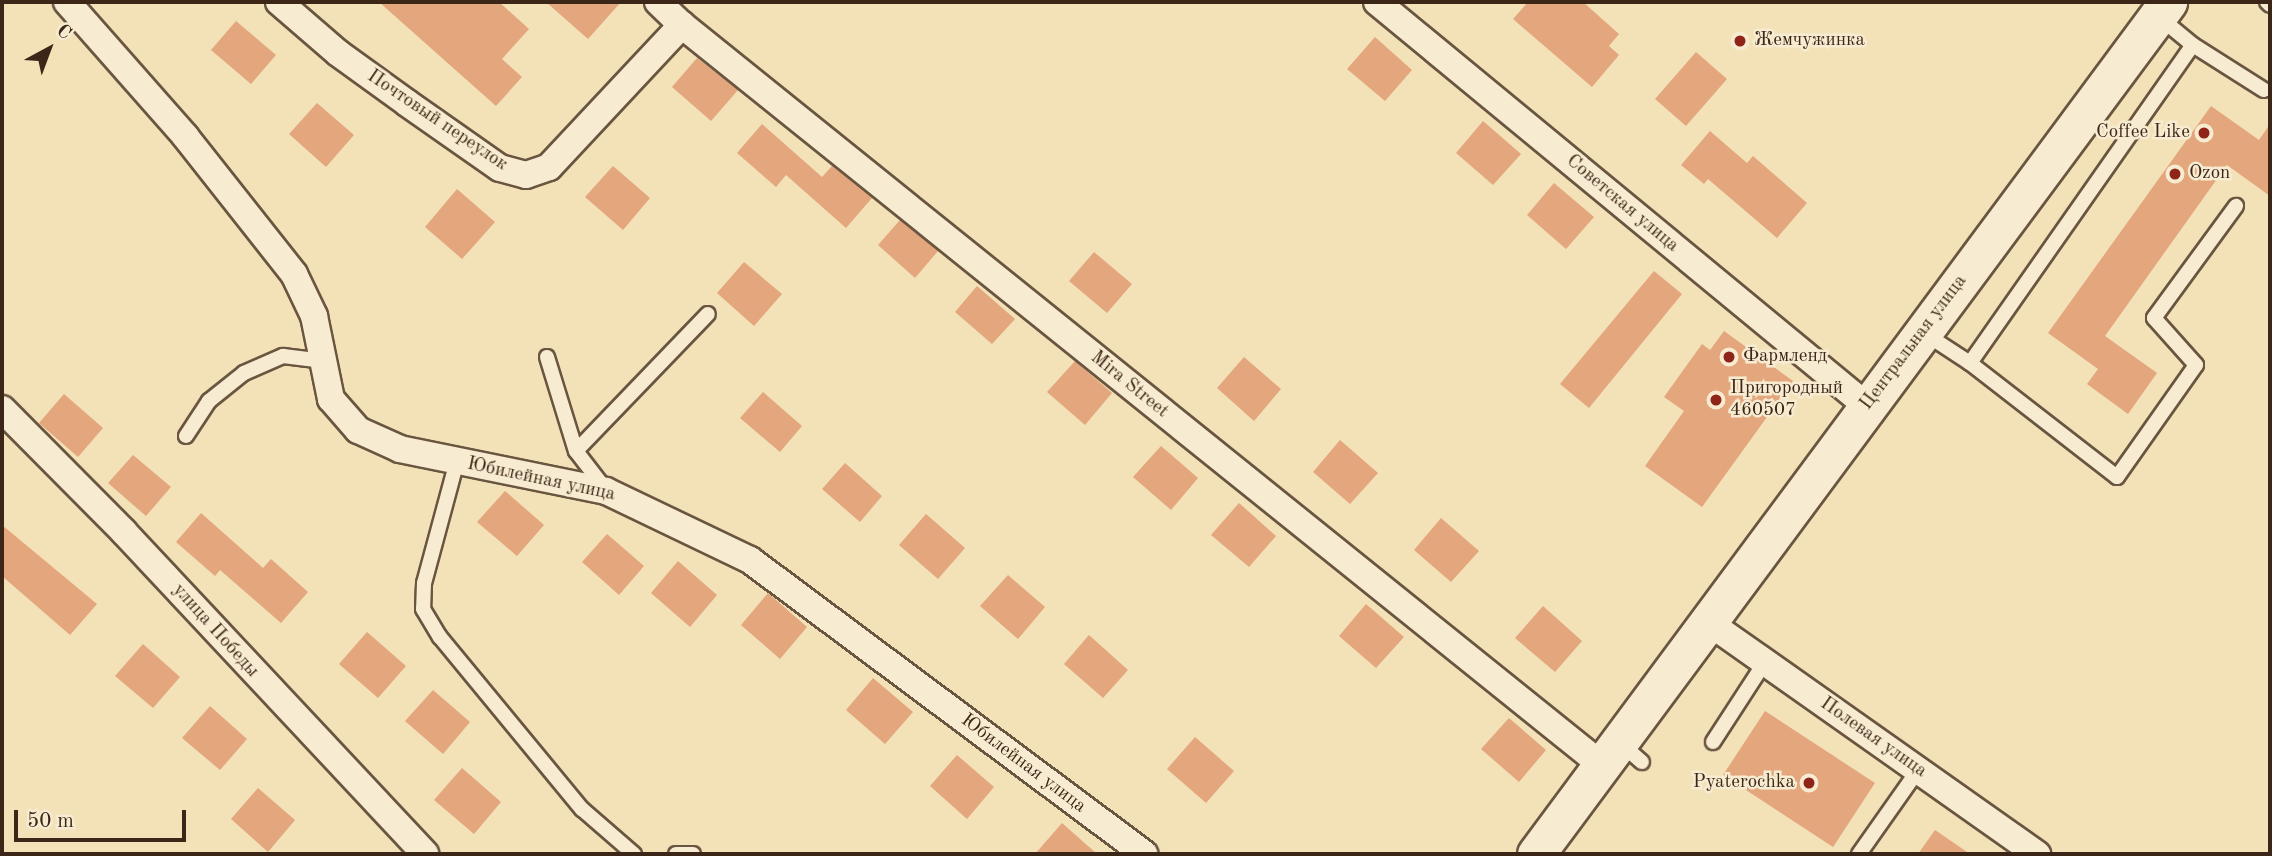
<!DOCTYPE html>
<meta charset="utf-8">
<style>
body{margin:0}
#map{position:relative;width:2272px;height:856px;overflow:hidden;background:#f3e1b8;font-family:"Old Standard TT",serif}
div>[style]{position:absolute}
.building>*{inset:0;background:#e3a67d}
.roads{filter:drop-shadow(2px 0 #6a5540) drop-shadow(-2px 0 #6a5540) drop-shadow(0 2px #6a5540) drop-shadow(0 -2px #6a5540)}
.lane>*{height:14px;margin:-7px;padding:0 7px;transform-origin:7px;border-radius:7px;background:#f7ecd1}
.street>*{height:26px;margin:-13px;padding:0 13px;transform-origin:13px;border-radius:13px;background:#f7ecd1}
.secondary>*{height:37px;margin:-18.5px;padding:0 18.5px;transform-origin:18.5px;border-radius:18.5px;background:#f7ecd1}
.dots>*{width:19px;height:19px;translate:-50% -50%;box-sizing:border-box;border:4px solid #f7ecd1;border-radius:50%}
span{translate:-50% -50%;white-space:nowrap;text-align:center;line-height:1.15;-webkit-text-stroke:5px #f7ecd1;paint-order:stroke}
.poi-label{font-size:19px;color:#3c2618}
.left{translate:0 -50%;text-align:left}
.right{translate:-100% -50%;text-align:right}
.street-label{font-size:19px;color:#3c2618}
.frame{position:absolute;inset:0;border:4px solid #3c2618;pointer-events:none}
.north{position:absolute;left:14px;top:14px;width:70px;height:70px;-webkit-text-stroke:5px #f7ecd1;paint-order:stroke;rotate:41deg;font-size:19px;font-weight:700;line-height:28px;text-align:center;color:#3c2618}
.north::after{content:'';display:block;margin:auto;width:24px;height:32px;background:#3c2618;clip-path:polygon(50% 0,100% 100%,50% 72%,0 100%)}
.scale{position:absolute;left:14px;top:810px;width:172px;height:32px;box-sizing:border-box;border:4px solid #3c2618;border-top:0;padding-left:9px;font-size:21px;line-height:24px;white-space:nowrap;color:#3c2618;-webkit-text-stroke:5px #f7ecd1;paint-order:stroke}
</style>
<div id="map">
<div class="building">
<div style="clip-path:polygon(379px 2px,499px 2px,529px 29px,502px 59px,522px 77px,496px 106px)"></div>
<div style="clip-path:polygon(546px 2px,621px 2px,588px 39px)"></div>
<div style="clip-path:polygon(1528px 2px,1583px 2px,1619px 34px,1609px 46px,1619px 55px,1592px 87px,1513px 19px)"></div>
<div style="clip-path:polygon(236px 21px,276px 55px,251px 84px,211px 50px)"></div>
<div style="clip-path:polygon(1375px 37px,1412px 70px,1385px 101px,1347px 69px)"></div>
<div style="clip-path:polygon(1696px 52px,1727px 79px,1686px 126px,1655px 99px)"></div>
<div style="clip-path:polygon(697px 58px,738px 90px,711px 121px,672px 87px)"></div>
<div style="clip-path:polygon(317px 103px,354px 135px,326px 167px,289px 134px)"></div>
<div style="clip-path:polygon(2211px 106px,2259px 140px,2270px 124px,2270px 196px,2227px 165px,2105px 336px,2157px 373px,2128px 414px,2087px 384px,2098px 369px,2048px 333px)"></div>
<div style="clip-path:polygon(1483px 121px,1521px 154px,1493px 185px,1456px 153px)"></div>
<div style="clip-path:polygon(762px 124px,822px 177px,832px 166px,872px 198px,846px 228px,786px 175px,776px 187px,737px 153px)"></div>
<div style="clip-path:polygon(1710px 131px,1747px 163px,1753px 156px,1807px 203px,1777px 238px,1708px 179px,1704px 184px,1681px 165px)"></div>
<div style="clip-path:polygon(613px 166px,650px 198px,623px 230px,585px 197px)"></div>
<div style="clip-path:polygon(1554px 183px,1594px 217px,1566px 249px,1527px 215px)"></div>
<div style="clip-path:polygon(457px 189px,495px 222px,462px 259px,425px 227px)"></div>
<div style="clip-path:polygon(900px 220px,938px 251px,915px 278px,878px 245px)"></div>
<div style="clip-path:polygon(1094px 252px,1132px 284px,1107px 313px,1069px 281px)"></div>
<div style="clip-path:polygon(744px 262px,782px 294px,754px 326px,717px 293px)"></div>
<div style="clip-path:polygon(1654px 271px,1682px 294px,1589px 408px,1560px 384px)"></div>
<div style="clip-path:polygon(977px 286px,1015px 319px,992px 344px,955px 312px)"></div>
<div style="clip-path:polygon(1724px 331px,1793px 381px,1702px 507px,1645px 466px,1684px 411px,1664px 397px,1702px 344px,1710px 350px)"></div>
<div style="clip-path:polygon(1244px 357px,1281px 389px,1254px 421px,1217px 388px)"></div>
<div style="clip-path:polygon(1075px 361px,1112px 393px,1085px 425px,1047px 392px)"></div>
<div style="clip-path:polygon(763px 392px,802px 426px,780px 452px,740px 418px)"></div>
<div style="clip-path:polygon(64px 394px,103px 428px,78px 457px,39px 423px)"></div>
<div style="clip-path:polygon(1340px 440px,1378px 473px,1350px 504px,1313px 472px)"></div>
<div style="clip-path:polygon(1161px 446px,1198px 478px,1171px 510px,1133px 477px)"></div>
<div style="clip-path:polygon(133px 455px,171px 487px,146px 516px,108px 483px)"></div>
<div style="clip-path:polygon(845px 463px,882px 496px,860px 522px,822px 489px)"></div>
<div style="clip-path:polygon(505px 491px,544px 525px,517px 556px,477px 522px)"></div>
<div style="clip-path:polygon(1239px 503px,1276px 536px,1249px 567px,1211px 535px)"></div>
<div style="clip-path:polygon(201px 513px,263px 568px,271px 559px,308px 592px,281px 623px,220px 570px,215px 576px,176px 542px)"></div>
<div style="clip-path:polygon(926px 514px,965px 548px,938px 579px,899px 545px)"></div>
<div style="clip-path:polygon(1441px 518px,1479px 551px,1451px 582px,1414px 550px)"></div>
<div style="clip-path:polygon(2px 525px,97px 604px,70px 635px,2px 576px)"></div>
<div style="clip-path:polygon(607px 534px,644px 566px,619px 595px,582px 562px)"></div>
<div style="clip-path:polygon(678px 561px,717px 595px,690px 627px,651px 593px)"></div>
<div style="clip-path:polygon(1008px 575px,1045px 607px,1018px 639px,980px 606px)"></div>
<div style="clip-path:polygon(768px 593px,807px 627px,780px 659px,741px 625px)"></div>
<div style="clip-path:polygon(1366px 604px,1404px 637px,1376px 668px,1339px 636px)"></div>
<div style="clip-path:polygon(1543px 606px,1582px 641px,1555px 672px,1515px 638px)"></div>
<div style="clip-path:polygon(367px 632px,406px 666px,378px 698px,339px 664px)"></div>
<div style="clip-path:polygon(1089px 635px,1128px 670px,1103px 698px,1064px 664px)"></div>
<div style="clip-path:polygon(143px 644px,180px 677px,153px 708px,115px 676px)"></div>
<div style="clip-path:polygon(873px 678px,913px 712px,885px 744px,846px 710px)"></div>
<div style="clip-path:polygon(433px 690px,470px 722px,443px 754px,405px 721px)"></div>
<div style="clip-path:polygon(210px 706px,247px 739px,220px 770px,182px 738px)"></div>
<div style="clip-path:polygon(1765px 711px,1875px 783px,1833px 847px,1723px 775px)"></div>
<div style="clip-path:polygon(1509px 718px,1546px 750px,1519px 782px,1481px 749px)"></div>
<div style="clip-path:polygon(1195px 737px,1234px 771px,1206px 803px,1167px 769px)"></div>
<div style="clip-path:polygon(957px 755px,994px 787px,967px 819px,930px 786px)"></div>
<div style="clip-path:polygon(462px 768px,501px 802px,474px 834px,434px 800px)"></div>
<div style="clip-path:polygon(258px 788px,295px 820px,268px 852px,231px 819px)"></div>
<div style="clip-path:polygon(1062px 823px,1097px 854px,1035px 854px)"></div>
<div style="clip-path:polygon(1935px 830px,1970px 854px,1918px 854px)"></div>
</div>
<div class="roads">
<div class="lane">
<div style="left:2267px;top:2px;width:4px;rotate:45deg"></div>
<div style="left:2159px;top:17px;width:44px;rotate:39.5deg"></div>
<div style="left:2193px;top:45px;width:84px;rotate:32.4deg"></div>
<div style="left:1924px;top:333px;width:55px;rotate:33.1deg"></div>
<div style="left:1970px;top:363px;width:186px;rotate:37.8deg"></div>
<div style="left:2117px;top:477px;width:137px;rotate:-54.8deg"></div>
<div style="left:2196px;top:365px;width:63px;rotate:-131.8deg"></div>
<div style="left:2154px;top:318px;width:139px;rotate:-53.8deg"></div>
<div style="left:547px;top:357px;width:98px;rotate:72.9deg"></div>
<div style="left:576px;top:451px;width:49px;rotate:52.4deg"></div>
<div style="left:1970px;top:363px;width:388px;rotate:-55deg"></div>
<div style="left:186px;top:436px;width:42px;rotate:-56.7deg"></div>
<div style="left:209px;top:401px;width:45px;rotate:-38.7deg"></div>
<div style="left:244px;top:373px;width:43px;rotate:-23.6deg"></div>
<div style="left:283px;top:356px;width:39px;rotate:7deg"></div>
<div style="left:576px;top:451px;width:190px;rotate:-46.1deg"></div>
<div style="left:457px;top:461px;width:126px;rotate:105.1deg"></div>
<div style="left:424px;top:583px;width:26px;rotate:92deg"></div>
<div style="left:423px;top:609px;width:33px;rotate:59deg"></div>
<div style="left:440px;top:637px;width:223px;rotate:50.5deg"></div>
<div style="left:582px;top:809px;width:69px;rotate:40.9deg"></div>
<div style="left:1713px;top:742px;width:95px;rotate:-57deg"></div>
<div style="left:1620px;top:743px;width:29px;rotate:41deg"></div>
<div style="left:676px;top:854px;width:17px"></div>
<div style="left:1859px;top:854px;width:104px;rotate:-54.8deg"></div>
</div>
<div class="street">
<div style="left:67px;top:2px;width:179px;rotate:48.6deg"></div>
<div style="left:185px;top:136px;width:176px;rotate:51.7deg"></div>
<div style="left:294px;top:274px;width:47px;rotate:64.5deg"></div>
<div style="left:314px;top:316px;width:85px;rotate:78.4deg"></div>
<div style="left:331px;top:399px;width:41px;rotate:48.9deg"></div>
<div style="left:358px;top:430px;width:46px;rotate:24.3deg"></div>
<div style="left:400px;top:449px;width:210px;rotate:11.5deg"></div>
<div style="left:606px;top:491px;width:160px;rotate:25.6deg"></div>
<div style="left:750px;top:560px;width:492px;rotate:36.7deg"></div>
<div style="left:279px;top:2px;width:78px;rotate:40.8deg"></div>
<div style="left:338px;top:53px;width:85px;rotate:35.9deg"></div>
<div style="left:407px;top:103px;width:113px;rotate:35deg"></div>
<div style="left:500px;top:168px;width:27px;rotate:15deg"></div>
<div style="left:526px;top:175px;width:24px;rotate:-19deg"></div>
<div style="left:549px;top:167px;width:195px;rotate:-46.9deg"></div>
<div style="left:658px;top:2px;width:33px;rotate:44deg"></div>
<div style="left:682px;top:25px;width:1182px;rotate:38.82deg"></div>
<div style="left:1377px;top:2px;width:635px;rotate:39.51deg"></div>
<div style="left:2px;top:409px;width:173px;rotate:45.2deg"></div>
<div style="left:124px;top:532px;width:441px;rotate:46.9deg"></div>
<div style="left:1708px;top:622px;width:403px;rotate:35.2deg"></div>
</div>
<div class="secondary">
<div style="left:1536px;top:854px;width:1061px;rotate:-53.43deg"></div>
</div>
</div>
<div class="dots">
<div style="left:1740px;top:41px;background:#8f2418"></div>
<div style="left:2204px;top:133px;background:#8f2418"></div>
<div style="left:2175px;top:174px;background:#8f2418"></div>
<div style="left:1729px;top:357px;background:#8f2418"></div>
<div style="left:1716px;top:400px;background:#8f2418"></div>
<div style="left:1809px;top:783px;background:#8f2418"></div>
</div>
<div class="poi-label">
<span class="left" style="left:1754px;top:41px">Жемчужинка</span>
<span class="right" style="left:2190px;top:133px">Coffee Like</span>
<span class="left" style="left:2189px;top:174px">Ozon</span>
<span class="left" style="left:1743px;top:357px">Фармленд</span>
<span class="left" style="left:1730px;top:400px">Пригородный<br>460507</span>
<span class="right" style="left:1795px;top:783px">Pyaterochka</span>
</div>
<div class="street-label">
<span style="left:437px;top:121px;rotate:34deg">Почтовый переулок</span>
<span style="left:1622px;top:204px;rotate:40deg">Советская улица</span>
<span style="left:1914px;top:343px;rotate:-53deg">Центральная улица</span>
<span style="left:1129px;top:385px;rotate:39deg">Mira Street</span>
<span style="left:541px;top:480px;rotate:12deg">Юбилейная улица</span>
<span style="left:215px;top:631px;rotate:48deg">улица Победы</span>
<span style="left:1873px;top:738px;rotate:35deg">Полевая улица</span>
<span style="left:1023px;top:764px;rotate:37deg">Юбилейная улица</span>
</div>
<div class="frame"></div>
<div class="north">С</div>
<div class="scale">50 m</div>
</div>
